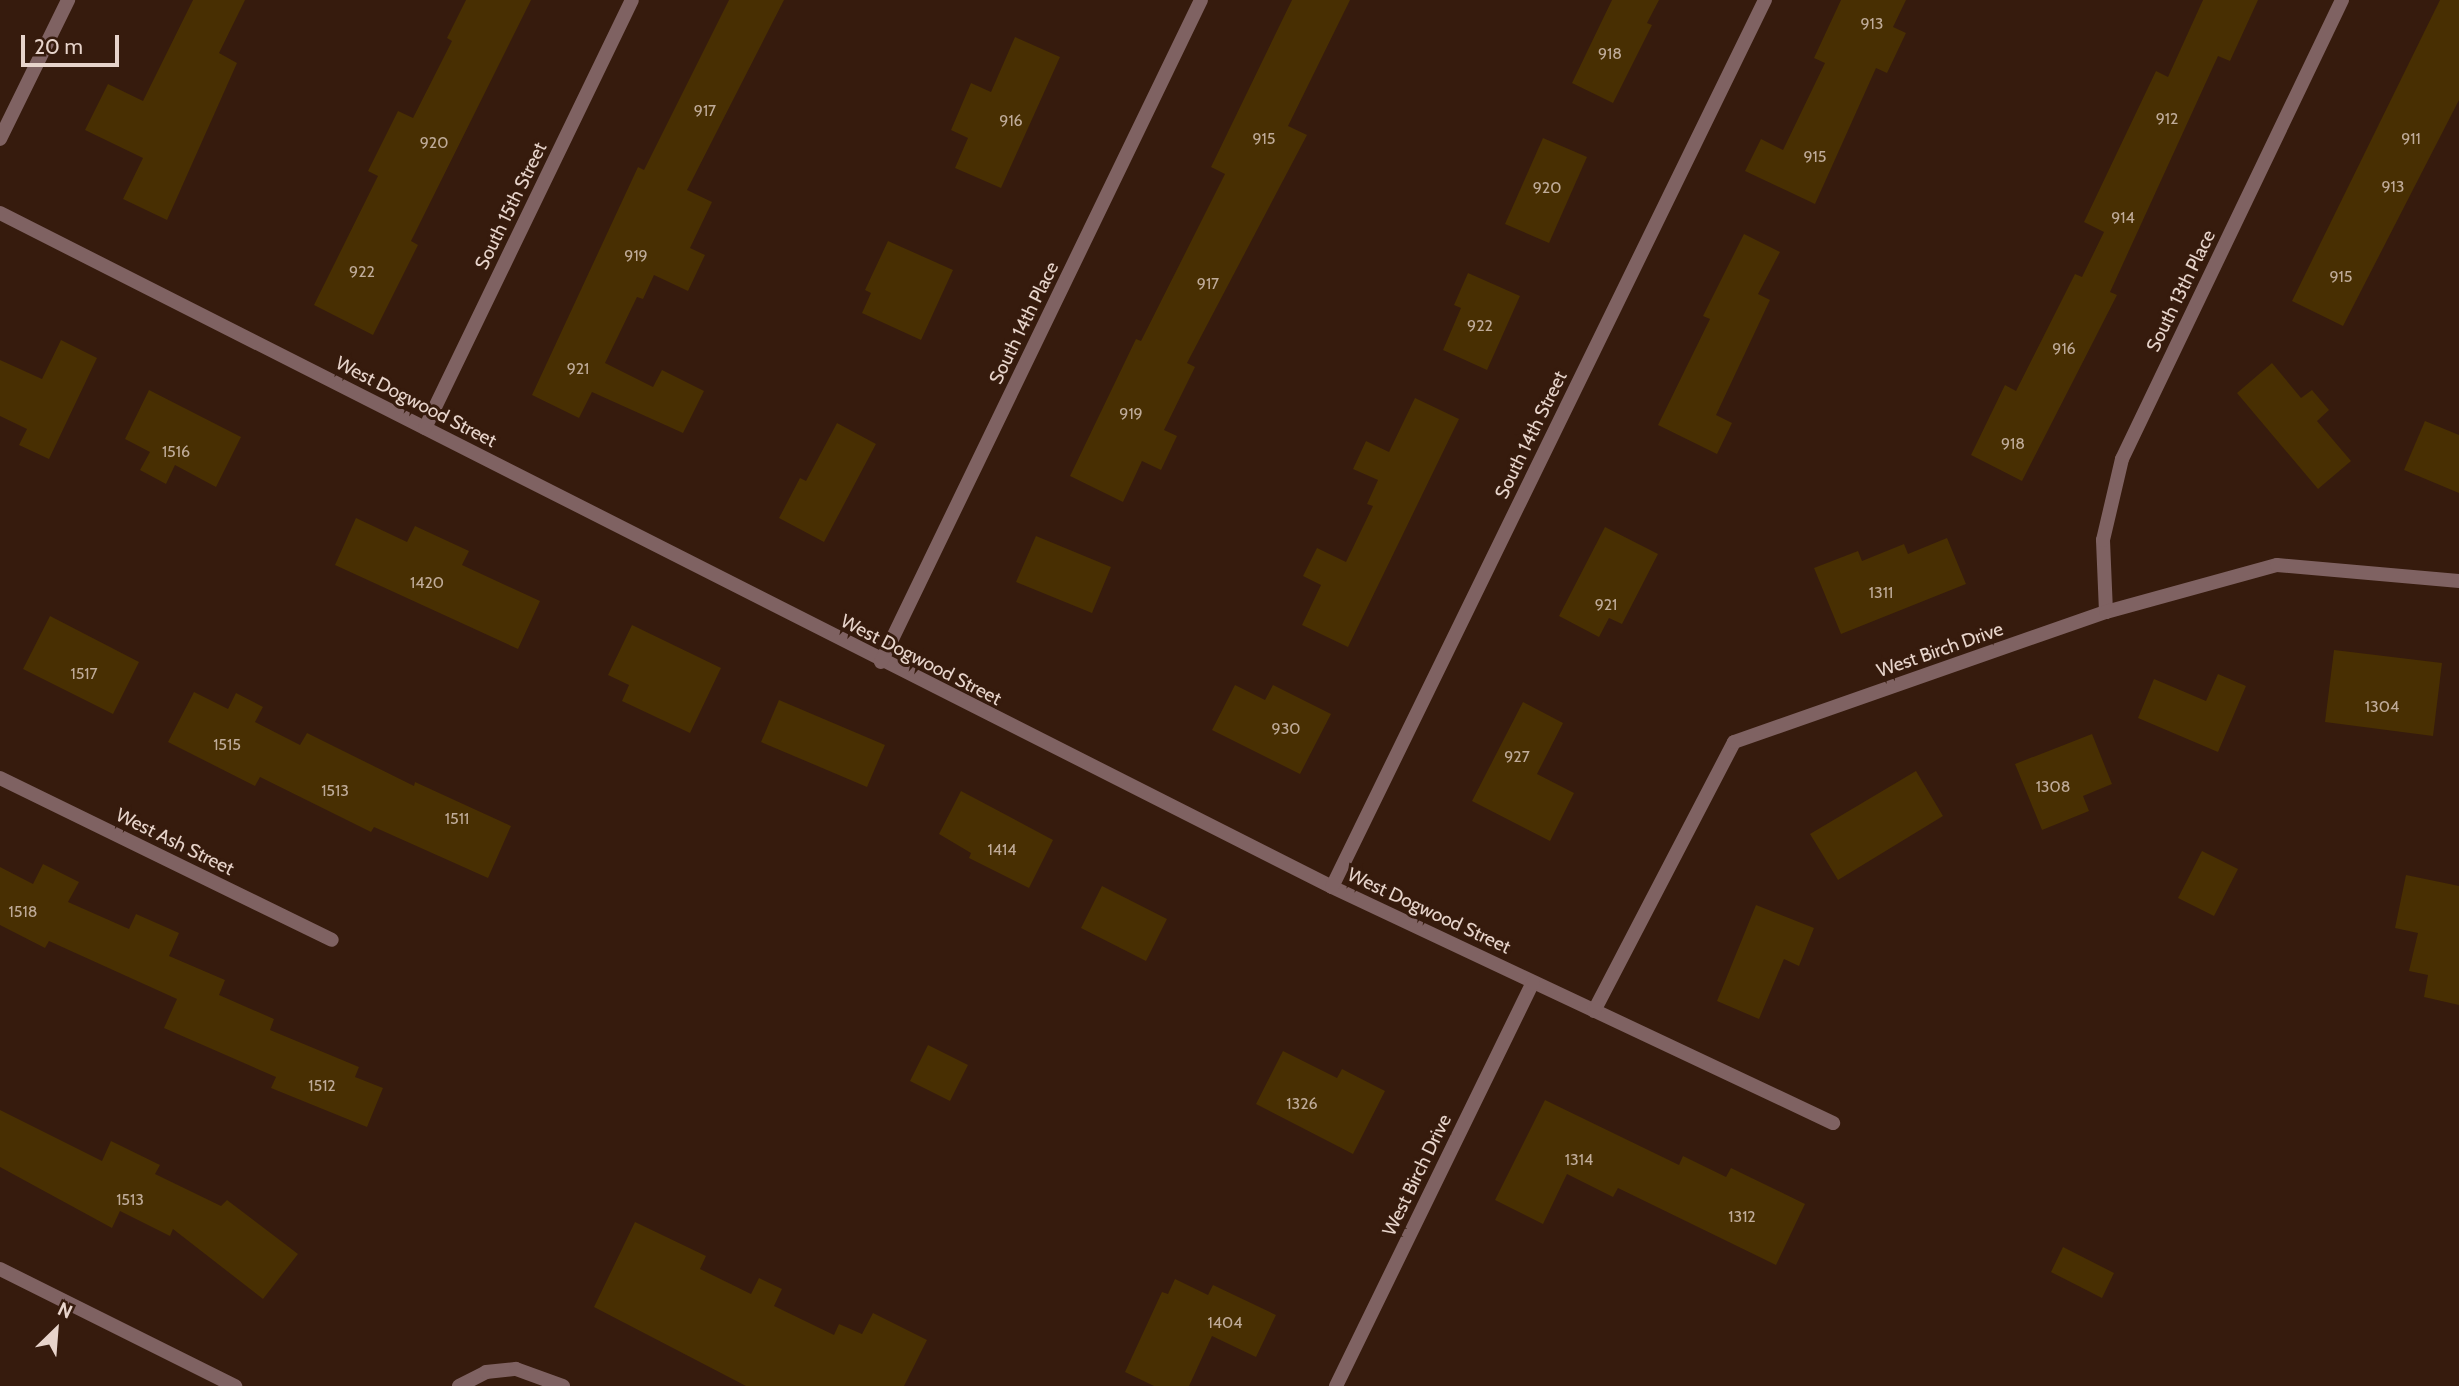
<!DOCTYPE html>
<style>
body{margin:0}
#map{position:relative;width:2459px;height:1386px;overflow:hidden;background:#361b0d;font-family:Cabin,sans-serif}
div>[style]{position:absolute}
.building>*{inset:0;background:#482f02}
.street>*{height:14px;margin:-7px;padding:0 7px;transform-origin:7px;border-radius:7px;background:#7f6262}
span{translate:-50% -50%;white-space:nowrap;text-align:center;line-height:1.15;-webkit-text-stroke:6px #361b0d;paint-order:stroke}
.number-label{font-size:16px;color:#bfab99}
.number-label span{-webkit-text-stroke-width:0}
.street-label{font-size:19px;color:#e7d4cb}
.north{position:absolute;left:21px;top:1295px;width:70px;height:70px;-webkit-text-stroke:5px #361b0d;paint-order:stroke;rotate:25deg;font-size:19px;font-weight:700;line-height:28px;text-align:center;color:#e7d4cb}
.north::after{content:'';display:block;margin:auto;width:24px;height:32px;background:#e7d4cb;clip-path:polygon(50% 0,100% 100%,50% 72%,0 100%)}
.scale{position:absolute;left:21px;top:35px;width:98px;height:32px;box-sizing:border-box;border:4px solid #e7d4cb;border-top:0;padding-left:9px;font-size:21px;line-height:24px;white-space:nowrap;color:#e7d4cb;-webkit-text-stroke:5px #361b0d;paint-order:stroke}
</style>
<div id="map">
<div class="building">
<div style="clip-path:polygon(193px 0,245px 0,219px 53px,237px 63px,167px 220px,123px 199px,143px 158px,85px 130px,108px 84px,143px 101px)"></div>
<div style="clip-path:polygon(466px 0,531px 0,411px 241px,418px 245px,373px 335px,314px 305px,378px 176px,368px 171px,398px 111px,413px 118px,452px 41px,447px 38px)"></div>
<div style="clip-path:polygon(729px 0,784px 0,687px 190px,712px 202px,690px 248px,705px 255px,688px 291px,654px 275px,643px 299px,637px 297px,605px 363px,653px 387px,662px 370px,704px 391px,683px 433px,592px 392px,579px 418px,532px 395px,638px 167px,644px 170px)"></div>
<div style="clip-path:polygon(1292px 0,1350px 0,1288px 126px,1307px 135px,1187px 363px,1195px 367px,1164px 430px,1177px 436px,1161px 470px,1142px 461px,1123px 502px,1070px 476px,1136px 339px,1141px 341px,1225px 174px,1211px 167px)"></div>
<div style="clip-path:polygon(1612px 0,1659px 0,1647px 23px,1652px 25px,1613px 103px,1572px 83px)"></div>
<div style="clip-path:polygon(1841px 0,1906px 0,1893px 27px,1906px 33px,1887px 73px,1876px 68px,1815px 204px,1745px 171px,1761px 139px,1783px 150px,1825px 63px,1814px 58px)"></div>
<div style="clip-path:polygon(2203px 0,2258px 0,2230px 61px,2218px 56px,2110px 292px,2117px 295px,2022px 481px,1971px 455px,2005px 385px,2016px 391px,2075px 274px,2082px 277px,2104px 232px,2084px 222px,2156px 71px,2168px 77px)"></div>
<div style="clip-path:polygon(2440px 0,2459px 0,2459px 100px,2343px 326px,2292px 301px)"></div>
<div style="clip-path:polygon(1015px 37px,1060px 57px,1001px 188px,955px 168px,968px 138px,951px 130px,971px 83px,991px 92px)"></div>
<div style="clip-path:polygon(1543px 138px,1587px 157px,1549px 243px,1505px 224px)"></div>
<div style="clip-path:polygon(1744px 234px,1780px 252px,1758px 294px,1770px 300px,1716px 415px,1732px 423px,1717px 454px,1658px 425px,1710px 319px,1703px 316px)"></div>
<div style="clip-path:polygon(888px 241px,953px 270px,921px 340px,862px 313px,871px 293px,865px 290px)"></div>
<div style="clip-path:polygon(1468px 273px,1520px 296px,1487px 370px,1443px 350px,1461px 308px,1454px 305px)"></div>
<div style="clip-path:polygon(61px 340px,97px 358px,49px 459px,19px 445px,27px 429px,0 416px,0 360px,42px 379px)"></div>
<div style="clip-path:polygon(2272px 363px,2301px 398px,2312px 390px,2329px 410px,2317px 421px,2351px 461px,2318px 489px,2237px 393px)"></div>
<div style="clip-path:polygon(149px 390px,241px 437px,216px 487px,175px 465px,166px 484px,140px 470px,150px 452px,125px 439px)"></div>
<div style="clip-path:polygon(1415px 398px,1459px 419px,1348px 647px,1302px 625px,1321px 585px,1303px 576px,1317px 548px,1346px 562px,1373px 506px,1367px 504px,1378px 480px,1353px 469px,1366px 441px,1389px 452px)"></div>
<div style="clip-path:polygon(2425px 421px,2459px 435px,2459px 493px,2404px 470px)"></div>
<div style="clip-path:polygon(837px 423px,876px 444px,824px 542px,779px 518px,800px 478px,806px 481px)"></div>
<div style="clip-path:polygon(356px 518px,407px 542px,415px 526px,469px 551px,462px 565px,540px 601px,518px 649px,335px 565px)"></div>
<div style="clip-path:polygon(1605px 527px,1658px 554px,1622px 624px,1609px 618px,1599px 637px,1559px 616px)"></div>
<div style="clip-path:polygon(1036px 536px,1111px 567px,1092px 613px,1016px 582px)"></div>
<div style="clip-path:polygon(1947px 538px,1966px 584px,1841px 634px,1814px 568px,1858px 551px,1862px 561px,1904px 544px,1908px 554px)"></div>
<div style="clip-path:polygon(50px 616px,139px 662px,113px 714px,23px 669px)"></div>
<div style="clip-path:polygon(632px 625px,721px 668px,690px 733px,622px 701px,629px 685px,608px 675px)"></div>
<div style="clip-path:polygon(2334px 650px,2442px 663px,2433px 736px,2325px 722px)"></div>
<div style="clip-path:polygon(2218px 674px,2246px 686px,2218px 752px,2138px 718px,2154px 679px,2206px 701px)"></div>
<div style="clip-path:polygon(1235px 685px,1265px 700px,1273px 685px,1331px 714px,1300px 774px,1212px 730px)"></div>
<div style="clip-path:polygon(194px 692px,228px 709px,236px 693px,263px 707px,255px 722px,300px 745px,307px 733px,414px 786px,415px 782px,511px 826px,488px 878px,374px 827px,371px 832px,260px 777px,255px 786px,168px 742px)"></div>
<div style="clip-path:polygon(779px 700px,885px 745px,867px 787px,761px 742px)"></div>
<div style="clip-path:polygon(1523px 702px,1563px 723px,1537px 774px,1574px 793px,1550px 841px,1472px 801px)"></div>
<div style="clip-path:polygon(2092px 734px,2112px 784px,2083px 796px,2089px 811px,2042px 830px,2015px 764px)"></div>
<div style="clip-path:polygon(1916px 771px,1943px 816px,1838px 880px,1810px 834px)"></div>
<div style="clip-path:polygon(961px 791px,1053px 840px,1029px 888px,969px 858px,971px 853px,939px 834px)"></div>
<div style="clip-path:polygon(2202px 851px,2238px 869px,2214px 916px,2178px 898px)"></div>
<div style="clip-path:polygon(43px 864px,79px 882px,68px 902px,129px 929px,136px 914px,179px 933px,169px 956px,225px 980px,219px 995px,274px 1019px,270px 1030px,359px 1067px,355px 1077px,383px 1088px,367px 1127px,271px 1088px,276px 1077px,164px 1028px,177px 999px,49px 941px,45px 948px,0 925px,0 867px,33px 884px)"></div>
<div style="clip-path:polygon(2406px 875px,2459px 886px,2459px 1005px,2424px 997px,2428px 975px,2409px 971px,2418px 933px,2395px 928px)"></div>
<div style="clip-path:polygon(1102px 886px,1167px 919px,1146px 961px,1081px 928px)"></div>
<div style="clip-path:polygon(1756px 905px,1814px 928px,1799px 966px,1784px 959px,1759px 1019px,1717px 1001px)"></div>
<div style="clip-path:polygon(928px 1045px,968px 1065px,950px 1101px,910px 1081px)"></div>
<div style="clip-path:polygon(1283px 1051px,1337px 1078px,1342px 1069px,1385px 1091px,1353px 1154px,1256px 1104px)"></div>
<div style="clip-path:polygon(1545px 1100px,1679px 1165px,1683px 1156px,1726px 1177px,1731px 1168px,1805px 1204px,1776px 1265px,1618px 1188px,1613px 1197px,1567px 1174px,1543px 1224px,1495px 1200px)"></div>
<div style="clip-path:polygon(0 1110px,102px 1161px,111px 1141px,160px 1165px,155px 1174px,221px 1206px,227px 1200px,298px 1254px,263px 1299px,173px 1229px,170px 1236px,120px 1211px,112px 1228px,0 1167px)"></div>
<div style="clip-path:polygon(635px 1222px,706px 1256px,700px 1269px,751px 1294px,759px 1278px,782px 1289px,774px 1306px,834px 1335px,839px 1324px,862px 1334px,873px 1313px,927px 1340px,904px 1386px,746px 1386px,594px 1307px)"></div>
<div style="clip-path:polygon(2063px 1247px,2114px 1273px,2102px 1298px,2051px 1272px)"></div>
<div style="clip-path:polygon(1175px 1279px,1208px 1295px,1213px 1285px,1276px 1315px,1256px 1357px,1212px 1336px,1189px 1386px,1154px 1386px,1125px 1372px,1162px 1292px,1168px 1294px)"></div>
</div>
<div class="street">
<div style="left:0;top:139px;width:155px;rotate:-63.9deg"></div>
<div style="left:0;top:213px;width:1493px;rotate:26.84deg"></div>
<div style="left:1332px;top:887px;width:554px;rotate:25.22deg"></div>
<div style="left:425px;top:428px;width:475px;rotate:-64.2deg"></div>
<div style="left:2106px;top:612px;width:72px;rotate:-92.4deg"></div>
<div style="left:2103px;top:540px;width:83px;rotate:-76.8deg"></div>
<div style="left:2122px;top:459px;width:509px;rotate:-64.39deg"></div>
<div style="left:881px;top:662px;width:735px;rotate:-64.2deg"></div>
<div style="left:0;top:778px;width:369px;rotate:26deg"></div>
<div style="left:1332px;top:887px;width:987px;rotate:-63.98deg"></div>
<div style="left:1594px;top:1011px;width:303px;rotate:-62.5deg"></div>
<div style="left:1734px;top:742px;width:394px;rotate:-19.3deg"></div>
<div style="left:2106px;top:612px;width:177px;rotate:-15.4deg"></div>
<div style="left:2277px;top:565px;width:183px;rotate:5deg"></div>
<div style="left:0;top:1269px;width:263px;rotate:26.5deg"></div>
<div style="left:459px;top:1386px;width:30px;rotate:-27deg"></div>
<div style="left:486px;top:1372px;width:30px;rotate:-6deg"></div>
<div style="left:516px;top:1369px;width:50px;rotate:19.9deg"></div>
<div style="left:1336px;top:1386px;width:449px;rotate:-64deg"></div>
</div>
<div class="number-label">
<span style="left:1872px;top:24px">913</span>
<span style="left:1610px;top:54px">918</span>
<span style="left:705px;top:111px">917</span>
<span style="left:2167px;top:119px">912</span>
<span style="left:1011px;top:121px">916</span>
<span style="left:1264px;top:139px">915</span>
<span style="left:2411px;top:139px">911</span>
<span style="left:434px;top:143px">920</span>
<span style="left:1815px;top:157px">915</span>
<span style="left:2393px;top:187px">913</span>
<span style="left:1547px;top:188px">920</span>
<span style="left:2123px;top:218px">914</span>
<span style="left:636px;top:256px">919</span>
<span style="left:362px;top:272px">922</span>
<span style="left:2341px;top:277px">915</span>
<span style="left:1208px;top:284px">917</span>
<span style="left:1480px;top:326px">922</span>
<span style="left:2064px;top:349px">916</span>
<span style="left:578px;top:369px">921</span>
<span style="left:1131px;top:414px">919</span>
<span style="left:2013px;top:444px">918</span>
<span style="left:176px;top:452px">1516</span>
<span style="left:427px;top:583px">1420</span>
<span style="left:1881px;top:593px">1311</span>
<span style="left:1606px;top:605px">921</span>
<span style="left:84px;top:674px">1517</span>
<span style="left:2382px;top:707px">1304</span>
<span style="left:1286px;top:729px">930</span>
<span style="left:227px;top:745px">1515</span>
<span style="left:1517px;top:757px">927</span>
<span style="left:2053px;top:787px">1308</span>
<span style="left:335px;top:791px">1513</span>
<span style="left:457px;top:819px">1511</span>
<span style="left:1002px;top:850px">1414</span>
<span style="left:23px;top:912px">1518</span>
<span style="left:322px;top:1086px">1512</span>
<span style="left:1302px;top:1104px">1326</span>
<span style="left:1579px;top:1160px">1314</span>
<span style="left:130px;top:1200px">1513</span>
<span style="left:1742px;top:1217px">1312</span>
<span style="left:1225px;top:1323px">1404</span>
</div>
<div class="street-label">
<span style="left:511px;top:206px;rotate:-64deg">South 15th Street</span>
<span style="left:2181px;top:291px;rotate:-64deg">South 13th Place</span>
<span style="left:1024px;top:323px;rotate:-64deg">South 14th Place</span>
<span style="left:416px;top:402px;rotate:27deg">West Dogwood Street</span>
<span style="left:1531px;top:435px;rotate:-64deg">South 14th Street</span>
<span style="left:1940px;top:650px;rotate:-19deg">West Birch Drive</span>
<span style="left:921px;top:660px;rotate:27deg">West Dogwood Street</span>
<span style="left:175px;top:842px;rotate:26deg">West Ash Street</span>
<span style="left:1429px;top:911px;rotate:25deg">West Dogwood Street</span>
<span style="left:1417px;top:1175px;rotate:-64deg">West Birch Drive</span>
</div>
<div class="north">N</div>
<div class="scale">20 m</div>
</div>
